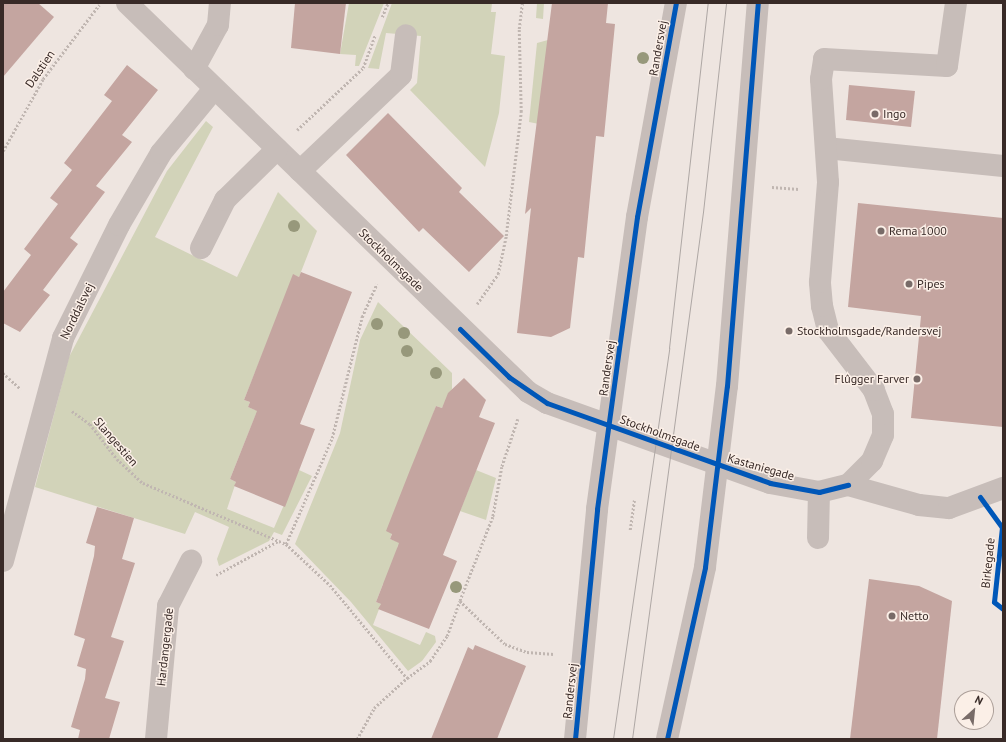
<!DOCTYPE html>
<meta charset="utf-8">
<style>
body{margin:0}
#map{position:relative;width:1006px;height:742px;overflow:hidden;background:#eee5e0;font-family:"PT Sans",sans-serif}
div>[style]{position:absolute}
.green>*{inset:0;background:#d2d3b9}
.building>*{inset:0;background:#c4a5a0}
.path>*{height:2.5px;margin-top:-1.25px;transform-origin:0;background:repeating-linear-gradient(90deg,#c0b6b1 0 2px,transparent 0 4px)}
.minor>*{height:22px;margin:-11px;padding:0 11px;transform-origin:11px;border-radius:11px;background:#c7bdb9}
.tram>*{height:1px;margin:-0.5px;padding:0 0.5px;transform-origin:0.5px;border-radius:0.5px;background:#aea7a4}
.cycleway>*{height:5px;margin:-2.5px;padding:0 2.5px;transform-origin:2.5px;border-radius:2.5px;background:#0057b8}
.trees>*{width:12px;height:12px;margin:-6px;border-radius:50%;background:#97987b}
.dots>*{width:11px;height:11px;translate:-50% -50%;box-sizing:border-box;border:2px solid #fbefe7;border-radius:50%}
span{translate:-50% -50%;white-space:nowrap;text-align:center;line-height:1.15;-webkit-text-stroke:3px #fbefe7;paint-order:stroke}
.street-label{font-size:12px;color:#382a27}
.poi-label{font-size:12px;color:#382a27}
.left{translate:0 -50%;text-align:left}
.right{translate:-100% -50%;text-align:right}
.frame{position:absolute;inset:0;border:4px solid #382a27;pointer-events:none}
.north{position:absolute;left:954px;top:690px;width:40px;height:40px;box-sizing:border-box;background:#fbefe7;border:1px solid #ada09a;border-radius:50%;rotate:27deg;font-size:11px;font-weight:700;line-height:16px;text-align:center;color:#382a27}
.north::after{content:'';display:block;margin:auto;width:14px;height:18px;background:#786b68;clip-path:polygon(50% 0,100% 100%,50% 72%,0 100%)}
</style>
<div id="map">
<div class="green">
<div style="clip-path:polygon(349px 3px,384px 3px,359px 66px,355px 66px,356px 55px,340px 54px)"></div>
<div style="clip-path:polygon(392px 3px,492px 3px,491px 12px,496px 12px,491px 54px,505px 56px,499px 113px,485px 167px,410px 90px,417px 83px,421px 36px,386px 33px,379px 69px,368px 68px)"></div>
<div style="clip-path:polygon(537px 3px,544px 3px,543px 19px,536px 18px)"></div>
<div style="clip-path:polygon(548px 40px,539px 124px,529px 122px,537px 43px)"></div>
<div style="clip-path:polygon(206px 121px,213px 127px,155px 237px,237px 277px,278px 192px,317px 231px,299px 277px,294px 275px,244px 400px,250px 402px,248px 407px,263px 413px,256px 414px,230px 479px,236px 482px,227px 509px,274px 528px,299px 470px,312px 476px,282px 535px,274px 532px,269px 541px,219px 566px,217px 559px,229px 527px,195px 512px,185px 534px,35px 487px,69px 357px,167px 171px)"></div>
<div style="clip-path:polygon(378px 302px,452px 373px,452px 389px,442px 408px,436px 406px,390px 539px,404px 544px,398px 545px,388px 585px,383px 584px,376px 602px,381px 604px,373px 625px,420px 645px,426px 632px,435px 636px,436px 642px,422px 661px,408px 671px,351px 602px,295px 544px,340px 433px,360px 340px)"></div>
<div style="clip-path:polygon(476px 470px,496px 478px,486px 520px,460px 511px)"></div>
</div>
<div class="building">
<div style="clip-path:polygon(3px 3px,38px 3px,54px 17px,3px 77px)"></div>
<div style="clip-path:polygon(295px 3px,346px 3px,340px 54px,291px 48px)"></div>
<div style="clip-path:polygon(552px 3px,608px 3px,606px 23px,615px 24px,604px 137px,596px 136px,584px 258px,578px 257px,570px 328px,551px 337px,517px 333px,531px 208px,525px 214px)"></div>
<div style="clip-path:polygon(127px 65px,158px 90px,122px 135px,132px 142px,96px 186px,105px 192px,70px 238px,78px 244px,43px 290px,50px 295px,20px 332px,3px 323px,3px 292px,31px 255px,24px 249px,58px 204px,50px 198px,72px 170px,64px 163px,112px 101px,104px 95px)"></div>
<div style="clip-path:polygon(849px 85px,915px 91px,911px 127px,846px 120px)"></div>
<div style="clip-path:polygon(388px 113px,462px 188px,459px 192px,504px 236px,469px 272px,423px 228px,419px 232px,346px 155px)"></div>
<div style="clip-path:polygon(858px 203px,1003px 218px,1003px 427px,911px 418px,921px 316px,848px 307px)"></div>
<div style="clip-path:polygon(301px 272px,352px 292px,300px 424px,315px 429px,285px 507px,234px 486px,236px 482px,230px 479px,257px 411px,248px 407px,250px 402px,244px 400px,293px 274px,299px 277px)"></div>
<div style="clip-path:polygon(464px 378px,486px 400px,479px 417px,495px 423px,443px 555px,457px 561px,429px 629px,378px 609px,381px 604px,376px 602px,399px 543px,390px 539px,392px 534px,386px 531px,410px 470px,436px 406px,442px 408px,448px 393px)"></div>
<div style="clip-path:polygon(97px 507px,134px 518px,122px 559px,135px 563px,111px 637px,124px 641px,105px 698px,120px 702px,109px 739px,78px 739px,80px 730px,71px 727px,85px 679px,86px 669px,77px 666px,85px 639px,74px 635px,94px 556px,95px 546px,86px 543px)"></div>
<div style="clip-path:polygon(869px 579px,919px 586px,952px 601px,937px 739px,850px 739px)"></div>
<div style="clip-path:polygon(475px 645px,526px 666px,497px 739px,431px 739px,468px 647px,473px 650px)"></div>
</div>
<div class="path">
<div style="left:382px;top:17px;width:15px;rotate:-67deg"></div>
<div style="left:297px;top:130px;width:91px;rotate:-43.2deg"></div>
<div style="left:363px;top:68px;width:35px;rotate:-70deg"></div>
<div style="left:3px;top:151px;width:82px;rotate:-60.9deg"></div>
<div style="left:43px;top:79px;width:93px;rotate:-52.9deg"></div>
<div style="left:772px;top:187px;width:27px;rotate:4deg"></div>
<div style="left:477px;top:304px;width:37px;rotate:-55deg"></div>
<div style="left:498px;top:274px;width:39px;rotate:-78deg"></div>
<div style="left:506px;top:236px;width:125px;rotate:-83.1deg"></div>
<div style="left:521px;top:112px;width:83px;rotate:-91.4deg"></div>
<div style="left:519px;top:29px;width:26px;rotate:-83deg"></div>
<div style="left:3px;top:373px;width:24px;rotate:42deg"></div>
<div style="left:72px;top:411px;width:22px;rotate:36deg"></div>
<div style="left:90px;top:424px;width:44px;rotate:52.4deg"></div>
<div style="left:117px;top:459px;width:35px;rotate:43deg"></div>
<div style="left:143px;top:483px;width:155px;rotate:23.1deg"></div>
<div style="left:286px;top:544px;width:60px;rotate:43deg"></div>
<div style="left:330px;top:585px;width:121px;rotate:50.4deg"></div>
<div style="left:407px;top:678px;width:29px;rotate:-36deg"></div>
<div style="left:430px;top:661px;width:30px;rotate:-56deg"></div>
<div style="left:447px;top:636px;width:37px;rotate:-70deg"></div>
<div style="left:518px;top:419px;width:51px;rotate:108.4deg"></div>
<div style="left:502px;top:467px;width:51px;rotate:100.2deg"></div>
<div style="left:493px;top:517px;width:90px;rotate:111.4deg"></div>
<div style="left:460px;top:601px;width:62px;rotate:43.7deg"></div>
<div style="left:505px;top:644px;width:23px;rotate:20deg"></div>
<div style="left:527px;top:652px;width:27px;rotate:4deg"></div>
<div style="left:630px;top:530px;width:30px;rotate:-82deg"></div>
<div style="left:286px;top:544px;width:116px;rotate:-66.5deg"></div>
<div style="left:332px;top:438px;width:125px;rotate:-76.1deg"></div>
<div style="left:362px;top:317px;width:36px;rotate:-66deg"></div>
<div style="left:216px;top:575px;width:71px;rotate:-28.7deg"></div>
<div style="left:357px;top:739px;width:35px;rotate:-61deg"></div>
<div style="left:374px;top:708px;width:45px;rotate:-42.3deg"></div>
</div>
<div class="minor">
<div style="left:127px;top:3px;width:559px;rotate:44.13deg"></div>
<div style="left:528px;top:392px;width:22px;rotate:30deg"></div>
<div style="left:547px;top:403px;width:237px;rotate:19.7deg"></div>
<div style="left:770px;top:483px;width:50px;rotate:10.4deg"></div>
<div style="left:819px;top:492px;width:30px;rotate:-14deg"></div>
<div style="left:848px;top:485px;width:74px;rotate:15.7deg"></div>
<div style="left:919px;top:505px;width:30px;rotate:6deg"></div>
<div style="left:949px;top:508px;width:58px;rotate:-20.3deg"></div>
<div style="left:194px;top:69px;width:50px;rotate:-61.4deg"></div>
<div style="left:218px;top:25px;width:22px;rotate:-85deg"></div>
<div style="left:826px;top:148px;width:178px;rotate:5.8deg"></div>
<div style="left:300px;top:171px;width:139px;rotate:-43.5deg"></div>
<div style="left:401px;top:75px;width:40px;rotate:-82.9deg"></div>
<div style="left:201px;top:248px;width:54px;rotate:-63.4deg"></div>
<div style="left:225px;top:200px;width:73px;rotate:-44.4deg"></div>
<div style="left:848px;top:485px;width:34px;rotate:-45deg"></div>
<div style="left:872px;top:461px;width:28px;rotate:-67deg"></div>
<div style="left:883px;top:435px;width:21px;rotate:-90deg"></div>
<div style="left:883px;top:414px;width:26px;rotate:-111deg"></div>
<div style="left:874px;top:390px;width:76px;rotate:-127.5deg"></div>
<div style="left:828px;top:330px;width:25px;rotate:-104deg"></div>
<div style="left:822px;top:306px;width:24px;rotate:-95deg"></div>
<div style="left:820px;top:282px;width:100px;rotate:-85.4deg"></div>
<div style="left:828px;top:182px;width:103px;rotate:-93.9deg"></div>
<div style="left:821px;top:79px;width:20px;rotate:-81deg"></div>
<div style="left:824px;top:59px;width:123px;rotate:3.3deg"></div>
<div style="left:947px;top:66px;width:64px;rotate:-81.9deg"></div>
<div style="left:818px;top:538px;width:46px;rotate:-88.8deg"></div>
<div style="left:3px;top:561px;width:231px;rotate:-74.9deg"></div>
<div style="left:63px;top:338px;width:126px;rotate:-63.6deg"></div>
<div style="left:119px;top:225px;width:83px;rotate:-59.7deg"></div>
<div style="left:161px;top:153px;width:83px;rotate:-50.4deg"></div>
<div style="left:156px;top:739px;width:134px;rotate:-84.8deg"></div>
<div style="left:168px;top:606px;width:51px;rotate:-62.9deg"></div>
<div style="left:575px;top:739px;width:231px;rotate:-84.5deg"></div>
<div style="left:597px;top:509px;width:295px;rotate:-82.2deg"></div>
<div style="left:637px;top:217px;width:218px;rotate:-79.7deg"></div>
<div style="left:667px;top:739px;width:176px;rotate:-77.5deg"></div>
<div style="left:705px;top:567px;width:182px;rotate:-83.1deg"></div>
<div style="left:727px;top:386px;width:384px;rotate:-85.4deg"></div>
</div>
<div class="tram">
<div style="left:613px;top:739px;width:395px;rotate:-81.8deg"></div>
<div style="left:669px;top:348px;width:347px;rotate:-83.6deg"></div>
<div style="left:632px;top:739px;width:532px;rotate:-82.33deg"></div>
<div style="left:703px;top:212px;width:210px;rotate:-83.7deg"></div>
</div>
<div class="cycleway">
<div style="left:460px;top:329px;width:69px;rotate:44.4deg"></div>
<div style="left:509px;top:377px;width:46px;rotate:34.4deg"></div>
<div style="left:547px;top:403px;width:237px;rotate:19.7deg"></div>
<div style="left:770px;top:483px;width:50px;rotate:10.4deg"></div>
<div style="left:819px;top:492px;width:30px;rotate:-14deg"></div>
<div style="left:980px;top:497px;width:37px;rotate:54deg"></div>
<div style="left:1002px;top:527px;width:75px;rotate:96.1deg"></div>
<div style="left:994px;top:602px;width:11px;rotate:38deg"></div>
<div style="left:575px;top:739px;width:231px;rotate:-84.5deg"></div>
<div style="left:597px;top:509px;width:295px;rotate:-82.2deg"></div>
<div style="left:637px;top:217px;width:218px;rotate:-79.7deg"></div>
<div style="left:667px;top:739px;width:176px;rotate:-77.5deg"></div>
<div style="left:705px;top:567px;width:182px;rotate:-83.1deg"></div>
<div style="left:727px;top:386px;width:384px;rotate:-85.4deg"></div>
</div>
<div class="trees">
<div style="left:643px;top:58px"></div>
<div style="left:294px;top:226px"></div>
<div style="left:377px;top:324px"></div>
<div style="left:404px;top:333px"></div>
<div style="left:407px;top:351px"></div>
<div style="left:436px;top:373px"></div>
<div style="left:456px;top:587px"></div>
</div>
<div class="dots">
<div style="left:875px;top:114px;background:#786b68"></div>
<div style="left:881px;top:231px;background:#786b68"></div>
<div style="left:909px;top:284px;background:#786b68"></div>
<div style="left:789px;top:331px;background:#786b68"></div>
<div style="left:917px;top:379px;background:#786b68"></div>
<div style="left:892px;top:616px;background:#786b68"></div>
</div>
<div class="street-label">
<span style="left:658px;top:48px;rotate:-80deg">Randersvej</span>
<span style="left:40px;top:69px;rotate:-56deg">Dalstien</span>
<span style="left:391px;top:260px;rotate:44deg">Stockholmsgade</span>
<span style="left:77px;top:311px;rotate:-64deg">Norddalsvej</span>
<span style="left:607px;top:368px;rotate:-82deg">Randersvej</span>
<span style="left:660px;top:433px;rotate:20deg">Stockholmsgade</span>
<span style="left:116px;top:442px;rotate:49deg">Slangestien</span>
<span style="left:761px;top:467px;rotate:16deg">Kastaniegade</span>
<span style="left:988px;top:563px;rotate:-84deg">Birkegade</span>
<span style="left:165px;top:647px;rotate:-84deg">Hardangergade</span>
<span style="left:570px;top:691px;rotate:-84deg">Randersvej</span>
</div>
<div class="poi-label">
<span class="left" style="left:883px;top:114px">Ingo</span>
<span class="left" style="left:889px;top:231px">Rema 1000</span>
<span class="left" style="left:917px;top:284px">Pipes</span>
<span class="left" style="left:797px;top:331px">Stockholmsgade/Randersvej</span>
<span class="right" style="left:909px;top:379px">Flûgger Farver</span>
<span class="left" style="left:900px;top:616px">Netto</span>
</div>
<div class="frame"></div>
<div class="north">N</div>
</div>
